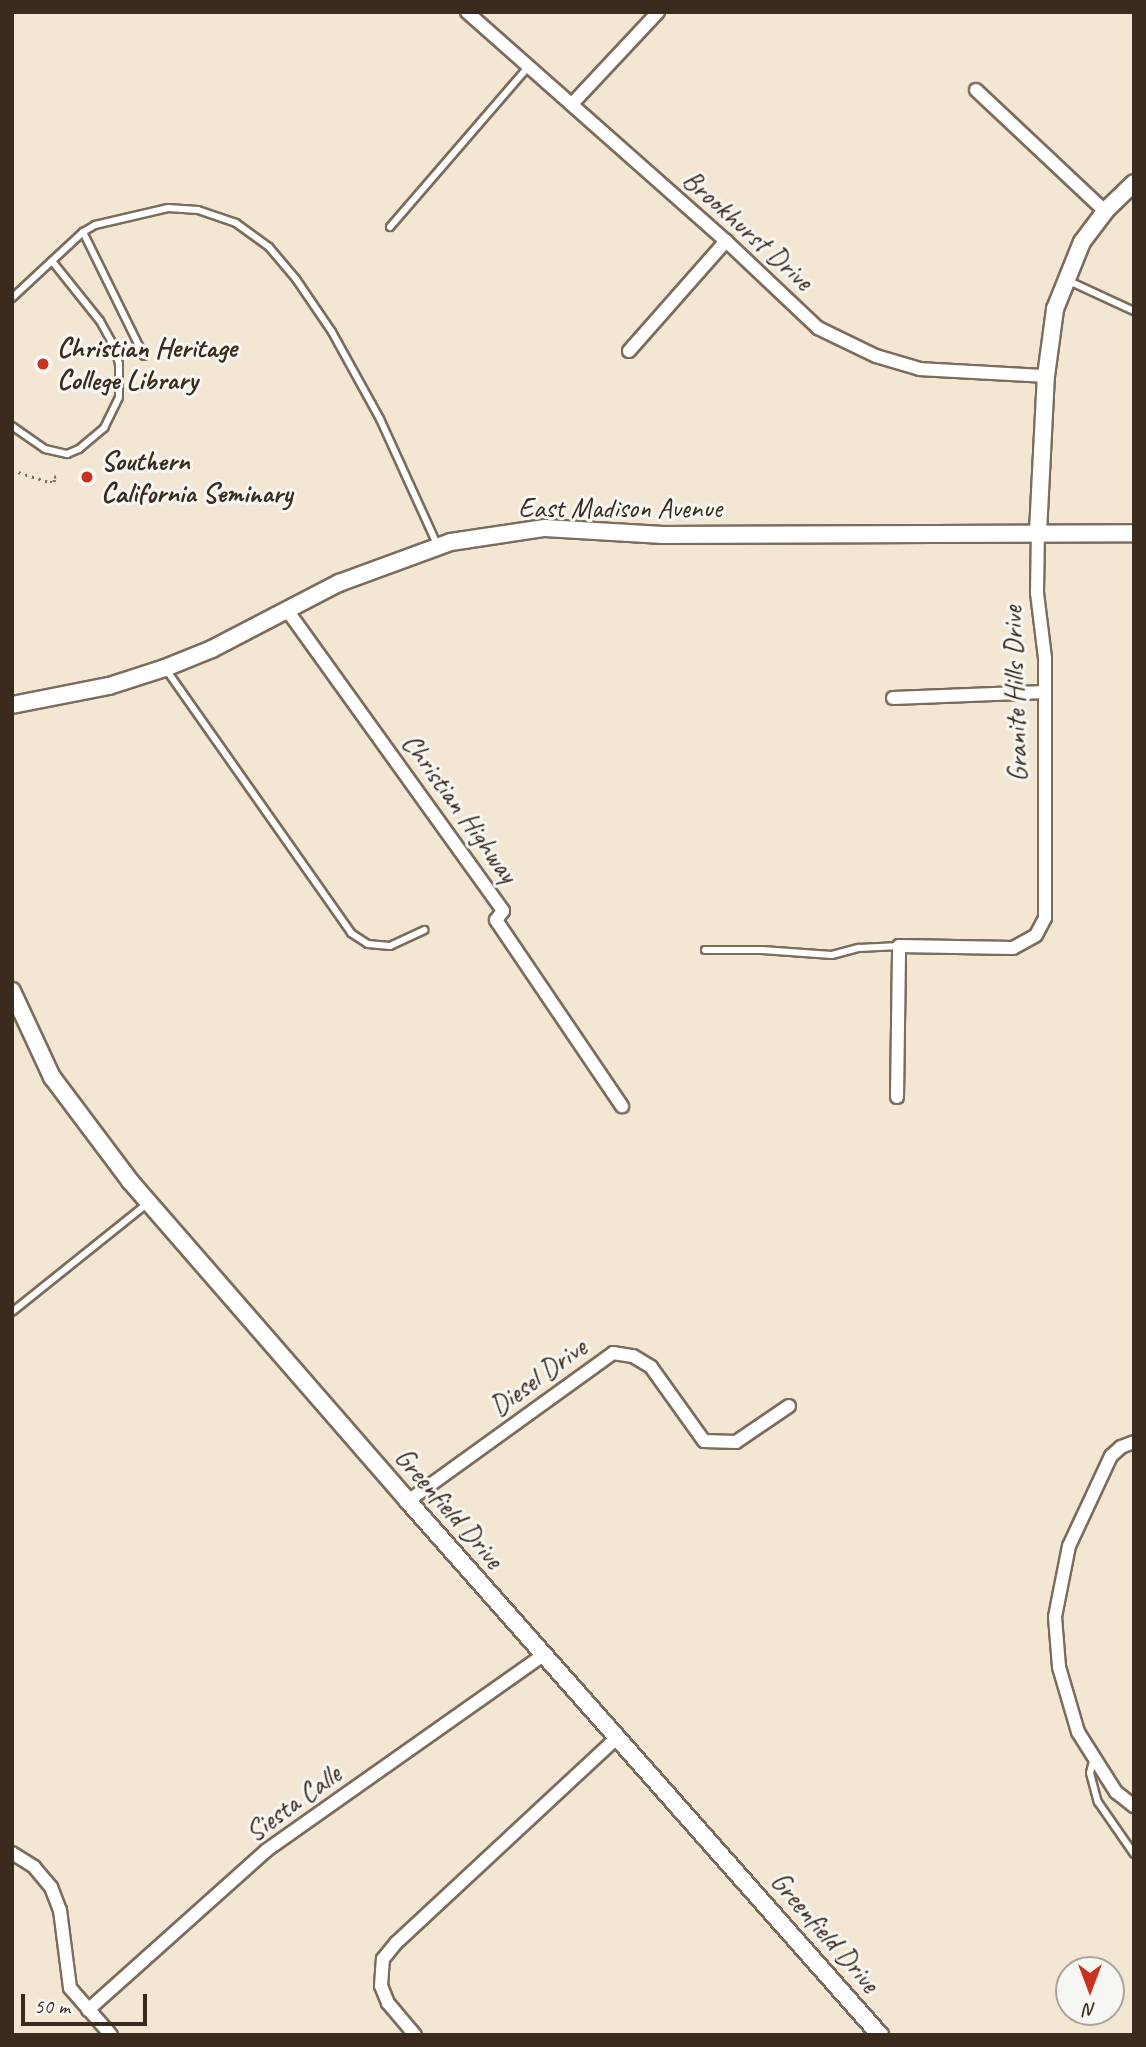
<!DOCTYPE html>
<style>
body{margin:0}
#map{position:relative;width:1146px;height:2047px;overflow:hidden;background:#f3e7d3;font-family:Caveat,sans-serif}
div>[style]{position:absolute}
.path>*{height:2.5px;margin-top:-1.25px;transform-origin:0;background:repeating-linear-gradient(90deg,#7b6c5d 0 2px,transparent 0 7px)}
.roads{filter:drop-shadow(2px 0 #7b6c5d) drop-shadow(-2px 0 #7b6c5d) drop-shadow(0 2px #7b6c5d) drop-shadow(0 -2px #7b6c5d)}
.service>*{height:6px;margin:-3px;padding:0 3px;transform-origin:3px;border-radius:3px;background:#fff}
.minor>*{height:12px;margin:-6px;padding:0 6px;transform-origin:6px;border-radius:6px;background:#fff}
.tertiary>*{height:16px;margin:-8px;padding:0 8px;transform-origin:8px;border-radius:8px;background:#fff}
.dots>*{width:19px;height:19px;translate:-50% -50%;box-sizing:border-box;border:4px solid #f6f6f2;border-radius:50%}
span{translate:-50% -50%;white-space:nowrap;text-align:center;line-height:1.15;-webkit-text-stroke:6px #f6f6f2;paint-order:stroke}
.street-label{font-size:28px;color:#3b2a1e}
.poi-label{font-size:28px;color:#3b2a1e;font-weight:700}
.left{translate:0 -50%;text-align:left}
.frame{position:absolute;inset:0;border:14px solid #3b2a1e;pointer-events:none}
.north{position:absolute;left:1055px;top:1956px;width:70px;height:70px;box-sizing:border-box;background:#f6f6f2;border:2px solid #aba49d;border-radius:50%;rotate:180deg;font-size:19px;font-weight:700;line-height:28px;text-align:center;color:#3b2a1e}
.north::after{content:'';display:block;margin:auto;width:24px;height:32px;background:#c8321e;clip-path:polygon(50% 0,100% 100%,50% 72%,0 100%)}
.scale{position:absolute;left:21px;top:1994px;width:126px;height:32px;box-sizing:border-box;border:4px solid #3b2a1e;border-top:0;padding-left:9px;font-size:21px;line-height:24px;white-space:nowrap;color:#3b2a1e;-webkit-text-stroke:5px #f6f6f2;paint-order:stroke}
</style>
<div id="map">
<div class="path">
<div style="left:12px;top:470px;width:40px;rotate:18deg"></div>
<div style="left:50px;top:482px;width:4px"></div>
<div style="left:54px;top:482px;width:5px;rotate:-90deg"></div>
<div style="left:54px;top:477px;width:3px;rotate:-18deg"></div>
</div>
<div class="roads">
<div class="service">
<div style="left:390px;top:227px;width:213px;rotate:-49.2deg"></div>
<div style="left:83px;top:232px;width:138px;rotate:63.8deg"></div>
<div style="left:1069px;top:281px;width:72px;rotate:24.8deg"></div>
<div style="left:12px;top:298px;width:97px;rotate:-42.9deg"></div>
<div style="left:83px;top:232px;width:14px;rotate:-30deg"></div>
<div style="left:95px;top:225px;width:75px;rotate:-13.1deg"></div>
<div style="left:168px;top:208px;width:30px;rotate:4deg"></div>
<div style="left:198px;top:210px;width:40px;rotate:18.9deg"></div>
<div style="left:236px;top:223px;width:41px;rotate:36deg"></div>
<div style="left:269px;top:247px;width:42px;rotate:49.8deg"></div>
<div style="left:296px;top:279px;width:64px;rotate:55.8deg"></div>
<div style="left:332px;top:332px;width:99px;rotate:61.1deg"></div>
<div style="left:380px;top:419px;width:137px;rotate:65.5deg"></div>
<div style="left:12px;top:426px;width:40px;rotate:34.9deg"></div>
<div style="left:45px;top:449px;width:23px;rotate:13deg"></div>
<div style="left:67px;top:454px;width:13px;rotate:-23deg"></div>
<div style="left:79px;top:449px;width:33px;rotate:-40deg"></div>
<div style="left:104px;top:428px;width:34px;rotate:-64deg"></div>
<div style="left:119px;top:397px;width:33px;rotate:-90deg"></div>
<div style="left:119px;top:364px;width:16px;rotate:-104deg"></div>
<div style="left:115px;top:348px;width:31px;rotate:-119deg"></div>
<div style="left:100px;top:321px;width:77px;rotate:-128.7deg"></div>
<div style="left:165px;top:668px;width:324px;rotate:54.9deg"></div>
<div style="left:351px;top:933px;width:20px;rotate:33deg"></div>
<div style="left:368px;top:944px;width:22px;rotate:5deg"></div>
<div style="left:390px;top:946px;width:38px;rotate:-25deg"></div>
<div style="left:705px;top:950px;width:57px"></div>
<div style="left:762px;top:950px;width:70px;rotate:4.1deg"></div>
<div style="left:832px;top:955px;width:28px;rotate:-15deg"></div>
<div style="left:859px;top:948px;width:40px;rotate:-2.9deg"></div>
<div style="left:12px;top:1312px;width:173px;rotate:-38.7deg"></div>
<div style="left:1094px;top:1757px;width:16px;rotate:104deg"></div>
<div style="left:1090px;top:1773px;width:30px;rotate:75deg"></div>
<div style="left:1098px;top:1802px;width:63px;rotate:55.3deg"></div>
</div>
<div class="minor">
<div style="left:467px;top:12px;width:346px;rotate:41.5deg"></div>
<div style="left:726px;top:241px;width:127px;rotate:43.4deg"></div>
<div style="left:818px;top:328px;width:64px;rotate:25.8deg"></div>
<div style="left:876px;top:356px;width:46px;rotate:16.5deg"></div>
<div style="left:920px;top:369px;width:126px;rotate:3.2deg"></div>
<div style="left:976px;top:90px;width:177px;rotate:43.2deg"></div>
<div style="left:572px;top:104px;width:126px;rotate:-46.9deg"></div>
<div style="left:629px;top:351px;width:147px;rotate:-48.6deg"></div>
<div style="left:287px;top:610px;width:370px;rotate:54.3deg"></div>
<div style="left:503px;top:911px;width:11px;rotate:128deg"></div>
<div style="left:496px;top:920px;width:225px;rotate:55.9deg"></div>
<div style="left:893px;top:698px;width:152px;rotate:-2.3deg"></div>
<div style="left:897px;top:1097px;width:151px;rotate:-89.2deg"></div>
<div style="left:899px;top:946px;width:114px;rotate:1deg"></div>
<div style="left:1013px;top:948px;width:26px;rotate:-29deg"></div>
<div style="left:1036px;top:935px;width:19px;rotate:-62deg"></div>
<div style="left:1045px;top:918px;width:260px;rotate:-90deg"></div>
<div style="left:1045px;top:658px;width:65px;rotate:-97deg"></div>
<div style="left:1037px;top:593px;width:61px;rotate:-89.1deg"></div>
<div style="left:1134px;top:1442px;width:14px;rotate:159deg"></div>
<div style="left:1121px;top:1447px;width:13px;rotate:138deg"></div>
<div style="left:1111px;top:1456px;width:99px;rotate:115deg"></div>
<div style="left:1069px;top:1546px;width:72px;rotate:101.2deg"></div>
<div style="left:1055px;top:1617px;width:50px;rotate:85.4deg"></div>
<div style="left:1059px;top:1667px;width:68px;rotate:73.7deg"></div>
<div style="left:1078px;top:1732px;width:71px;rotate:57.7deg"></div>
<div style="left:1116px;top:1792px;width:23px;rotate:38deg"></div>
<div style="left:408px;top:1501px;width:253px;rotate:-35.8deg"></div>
<div style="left:613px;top:1353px;width:20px;rotate:9deg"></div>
<div style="left:633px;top:1356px;width:21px;rotate:31deg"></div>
<div style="left:651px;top:1367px;width:91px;rotate:54.4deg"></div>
<div style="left:704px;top:1441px;width:32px;rotate:2deg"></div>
<div style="left:736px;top:1442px;width:64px;rotate:-34.2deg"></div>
<div style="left:12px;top:1853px;width:26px;rotate:32deg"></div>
<div style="left:34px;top:1867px;width:26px;rotate:50deg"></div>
<div style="left:51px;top:1887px;width:25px;rotate:69deg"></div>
<div style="left:60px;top:1910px;width:79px;rotate:82.7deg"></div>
<div style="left:70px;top:1988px;width:62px;rotate:48.9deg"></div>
<div style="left:88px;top:2010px;width:240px;rotate:-41.8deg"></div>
<div style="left:267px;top:1850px;width:338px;rotate:-35.2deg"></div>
<div style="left:415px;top:2035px;width:42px;rotate:-130.2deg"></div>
<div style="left:388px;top:2003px;width:18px;rotate:-112deg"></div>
<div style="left:381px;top:1986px;width:27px;rotate:-86deg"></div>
<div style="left:383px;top:1959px;width:21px;rotate:-51deg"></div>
<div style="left:396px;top:1943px;width:303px;rotate:-42.9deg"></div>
</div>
<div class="tertiary">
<div style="left:1038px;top:532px;width:156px;rotate:-87.1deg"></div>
<div style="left:1046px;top:376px;width:68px;rotate:-82.3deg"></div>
<div style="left:1055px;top:309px;width:72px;rotate:-68.1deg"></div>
<div style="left:1082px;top:242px;width:39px;rotate:-53deg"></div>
<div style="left:1105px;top:211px;width:40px;rotate:-44deg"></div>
<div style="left:12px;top:705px;width:99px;rotate:-11.1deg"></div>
<div style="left:109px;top:686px;width:59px;rotate:-17.8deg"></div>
<div style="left:165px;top:668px;width:51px;rotate:-22deg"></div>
<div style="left:212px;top:649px;width:143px;rotate:-27.5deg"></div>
<div style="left:339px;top:583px;width:119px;rotate:-20.1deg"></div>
<div style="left:451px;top:542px;width:95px;rotate:-8.5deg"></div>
<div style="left:545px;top:528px;width:118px;rotate:3.4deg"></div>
<div style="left:663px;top:535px;width:471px;rotate:-0.2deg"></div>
<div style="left:12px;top:991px;width:95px;rotate:65.1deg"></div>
<div style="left:52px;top:1077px;width:130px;rotate:53.1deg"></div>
<div style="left:130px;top:1181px;width:424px;rotate:49deg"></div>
<div style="left:408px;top:1501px;width:713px;rotate:48.53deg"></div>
</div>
</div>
<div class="dots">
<div style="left:43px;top:364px;background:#c8321e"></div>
<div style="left:87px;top:477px;background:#c8321e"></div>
</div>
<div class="street-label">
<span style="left:748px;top:230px;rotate:42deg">Brookhurst Drive</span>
<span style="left:620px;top:508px">East Madison Avenue</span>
<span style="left:1015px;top:694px;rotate:-92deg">Granite Hills Drive</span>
<span style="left:460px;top:808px;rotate:54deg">Christian Highway</span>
<span style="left:538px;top:1377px;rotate:-36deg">Diesel Drive</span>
<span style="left:449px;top:1508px;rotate:49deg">Greenfield Drive</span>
<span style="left:293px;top:1803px;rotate:-36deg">Siesta Calle</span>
<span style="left:825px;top:1932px;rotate:49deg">Greenfield Drive</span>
</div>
<div class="poi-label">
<span class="left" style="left:57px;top:364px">Christian Heritage<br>College Library</span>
<span class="left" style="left:101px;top:477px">Southern<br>California Seminary</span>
</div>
<div class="frame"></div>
<div class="north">N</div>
<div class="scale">50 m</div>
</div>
